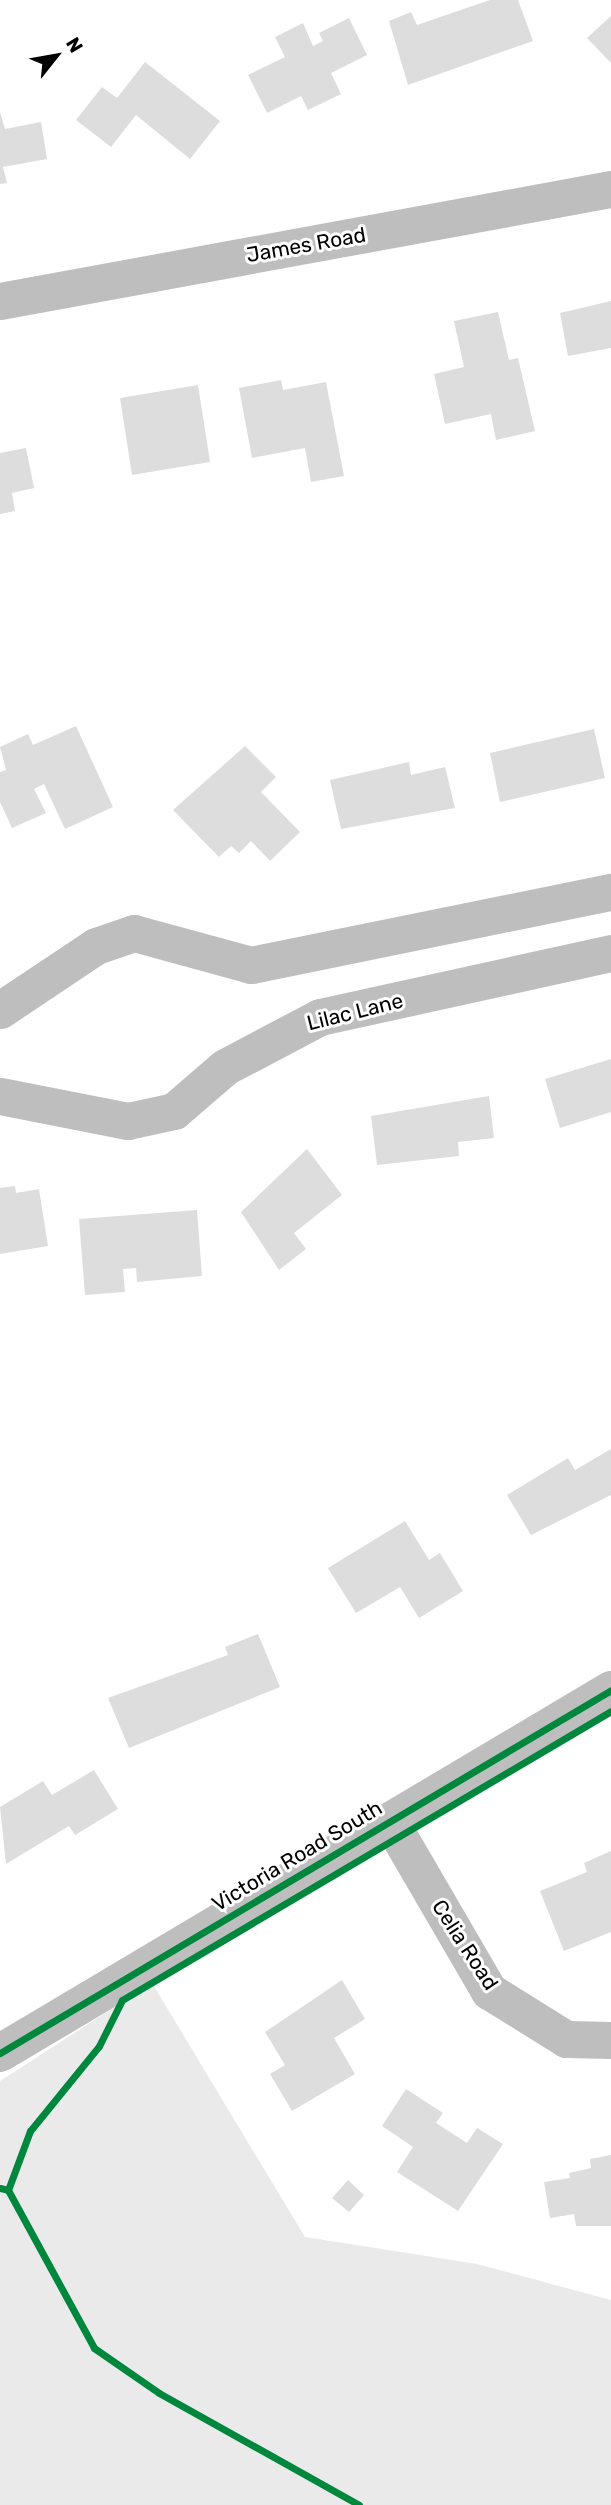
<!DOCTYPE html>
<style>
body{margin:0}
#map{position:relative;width:611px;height:2505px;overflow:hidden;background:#fff;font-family:Rubik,sans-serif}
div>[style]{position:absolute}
.green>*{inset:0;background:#eaeaea}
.building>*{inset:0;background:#ddd}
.minor>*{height:37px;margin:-18.5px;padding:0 18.5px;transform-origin:18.5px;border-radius:18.5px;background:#bebebe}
.tertiary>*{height:38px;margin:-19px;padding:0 19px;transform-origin:19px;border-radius:19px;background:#bebebe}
.cycleway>*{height:7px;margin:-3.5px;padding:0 3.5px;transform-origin:3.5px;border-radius:3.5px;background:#00873e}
span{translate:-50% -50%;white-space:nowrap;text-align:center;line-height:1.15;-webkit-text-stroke:6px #fff;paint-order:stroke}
.street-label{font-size:21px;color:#000}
.north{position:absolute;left:21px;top:21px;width:70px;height:70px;-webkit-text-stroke:5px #fff;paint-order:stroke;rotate:59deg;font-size:19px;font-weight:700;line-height:28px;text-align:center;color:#000}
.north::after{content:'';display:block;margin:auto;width:24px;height:32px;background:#000;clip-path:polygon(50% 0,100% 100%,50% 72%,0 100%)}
</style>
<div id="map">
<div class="green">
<div style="clip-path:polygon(152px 1983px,305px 2237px,477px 2264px,611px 2300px,611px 2505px,0 2505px,0 2081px)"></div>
</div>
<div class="building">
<div style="clip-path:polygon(490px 0,518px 0,533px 41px,408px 85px,389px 21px,411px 12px,417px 25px)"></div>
<div style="clip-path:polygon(611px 16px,611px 63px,587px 38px)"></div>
<div style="clip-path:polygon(349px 18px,367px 55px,331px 73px,341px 94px,308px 110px,301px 96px,267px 113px,248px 75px,285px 57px,275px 37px,303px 23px,313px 46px,323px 41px,319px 33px)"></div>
<div style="clip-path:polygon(145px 62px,220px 121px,190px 159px,136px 115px,111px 147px,76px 120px,102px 87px,117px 98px)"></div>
<div style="clip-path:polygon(0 112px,5px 129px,41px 122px,47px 159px,3px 167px,7px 183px,0 184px)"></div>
<div style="clip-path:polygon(611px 301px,611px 348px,568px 356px,560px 313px)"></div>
<div style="clip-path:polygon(498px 312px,509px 360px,518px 358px,535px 431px,496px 440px,491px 414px,445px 424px,434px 374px,464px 367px,454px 321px)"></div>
<div style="clip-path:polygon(281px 380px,283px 390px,326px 382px,344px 476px,311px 482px,305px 448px,252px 458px,239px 388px)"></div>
<div style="clip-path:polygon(198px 385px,210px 462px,132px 475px,120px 398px)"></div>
<div style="clip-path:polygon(26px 448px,34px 488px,12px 493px,15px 511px,0 514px,0 453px)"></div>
<div style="clip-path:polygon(76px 726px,113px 807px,65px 829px,44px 784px,34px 789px,46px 813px,12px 828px,0 802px,0 772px,6px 770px,0 747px,28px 734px,33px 745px)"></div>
<div style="clip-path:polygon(594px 729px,605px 778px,500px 802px,490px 753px)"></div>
<div style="clip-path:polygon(245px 746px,276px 777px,261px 792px,300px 832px,270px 861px,251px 841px,239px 853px,231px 846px,219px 857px,173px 810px)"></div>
<div style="clip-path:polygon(409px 762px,411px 775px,445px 767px,455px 808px,341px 829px,330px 780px)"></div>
<div style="clip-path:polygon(611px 1059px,611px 1112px,560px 1128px,545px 1079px)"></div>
<div style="clip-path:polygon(489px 1096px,494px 1138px,458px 1142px,459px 1156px,377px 1165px,371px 1116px)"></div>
<div style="clip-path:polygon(307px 1149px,342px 1195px,294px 1233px,306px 1249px,279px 1270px,241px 1212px)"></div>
<div style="clip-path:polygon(15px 1186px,16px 1193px,39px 1189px,48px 1246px,0 1254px,0 1188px)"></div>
<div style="clip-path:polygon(197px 1210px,202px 1276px,137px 1282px,136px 1268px,123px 1269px,125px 1292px,85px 1295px,79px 1219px)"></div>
<div style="clip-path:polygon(611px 1449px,611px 1495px,531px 1535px,507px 1495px,568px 1458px,575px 1470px)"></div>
<div style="clip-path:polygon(405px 1521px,429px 1560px,440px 1553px,463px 1591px,419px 1618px,400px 1587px,356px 1613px,328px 1568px)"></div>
<div style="clip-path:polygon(258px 1634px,280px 1687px,129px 1748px,108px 1698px,228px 1655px,225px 1647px)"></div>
<div style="clip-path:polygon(94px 1770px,118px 1809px,75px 1835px,69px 1826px,6px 1864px,0 1807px,43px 1781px,52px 1795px)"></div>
<div style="clip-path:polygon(611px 1851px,611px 1932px,564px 1951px,540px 1891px,587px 1872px,584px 1863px)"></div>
<div style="clip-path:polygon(342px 1980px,365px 2019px,334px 2038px,355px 2074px,292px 2111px,270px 2074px,285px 2065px,265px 2032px)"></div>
<div style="clip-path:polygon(406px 2089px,443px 2113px,436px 2123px,467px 2143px,477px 2128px,503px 2144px,458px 2211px,397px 2172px,413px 2147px,382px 2126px)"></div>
<div style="clip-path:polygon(611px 2155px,611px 2226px,576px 2226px,574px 2214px,550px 2218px,544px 2182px,570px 2178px,569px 2173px,591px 2168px,590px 2159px)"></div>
<div style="clip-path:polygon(348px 2180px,364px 2195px,349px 2212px,332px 2198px)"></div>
</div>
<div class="minor">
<div style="left:0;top:301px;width:621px;rotate:-10.39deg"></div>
<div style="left:0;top:1010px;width:115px;rotate:-33.7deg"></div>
<div style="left:96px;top:946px;width:40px;rotate:-18.9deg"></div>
<div style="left:134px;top:933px;width:121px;rotate:15.3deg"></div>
<div style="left:251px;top:965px;width:367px;rotate:-11.5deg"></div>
<div style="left:0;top:1096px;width:130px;rotate:11.1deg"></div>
<div style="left:128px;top:1121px;width:47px;rotate:-12.3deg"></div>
<div style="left:174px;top:1111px;width:67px;rotate:-40.8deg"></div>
<div style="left:225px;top:1067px;width:107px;rotate:-27.8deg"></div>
<div style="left:320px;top:1017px;width:298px;rotate:-12.4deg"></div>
<div style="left:390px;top:1821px;width:197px;rotate:59.8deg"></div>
<div style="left:489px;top:1991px;width:91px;rotate:31.9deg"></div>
<div style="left:566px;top:2039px;width:45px;rotate:1.3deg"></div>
</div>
<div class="tertiary">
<div style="left:0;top:2053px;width:711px;rotate:-30.71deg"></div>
</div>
<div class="cycleway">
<div style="left:0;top:2053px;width:711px;rotate:-30.71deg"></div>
<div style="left:0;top:2188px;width:8px;rotate:14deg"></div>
<div style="left:8px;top:2190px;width:63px;rotate:-69.6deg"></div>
<div style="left:30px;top:2131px;width:109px;rotate:-50.9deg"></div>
<div style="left:99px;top:2046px;width:51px;rotate:-63.4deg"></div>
<div style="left:122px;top:2000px;width:568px;rotate:-30.58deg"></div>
<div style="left:8px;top:2190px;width:180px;rotate:61.4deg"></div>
<div style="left:94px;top:2348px;width:79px;rotate:34.7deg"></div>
<div style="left:159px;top:2393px;width:229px;rotate:29.2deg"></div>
</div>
<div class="street-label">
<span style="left:306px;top:245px;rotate:-10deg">James Road</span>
<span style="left:355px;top:1012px;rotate:-14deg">Lilac Lane</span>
<span style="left:297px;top:1856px;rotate:-31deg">Victoria Road South</span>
<span style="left:465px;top:1945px;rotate:57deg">Celia Road</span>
</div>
<div class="north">N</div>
</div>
